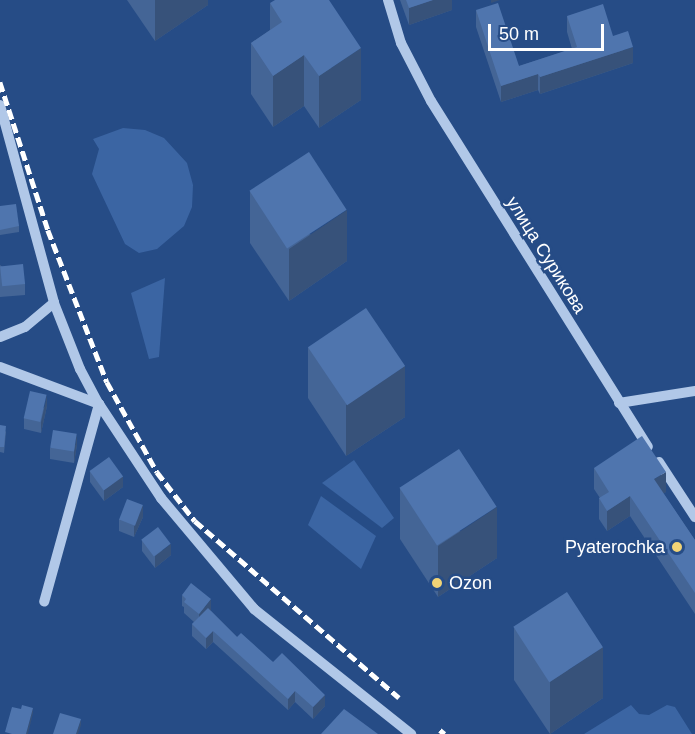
<!DOCTYPE html>
<meta charset="utf-8">
<style>
body{margin:0}
#map{position:relative;width:695px;height:734px;overflow:hidden;background:#264c86;font-family:Helvetica,sans-serif}
div>[style]{position:absolute}
.green>*{inset:0;background:#3b65a3}
.minor>*{height:10px;margin:-5px;padding:0 5px;transform-origin:5px;border-radius:5px;background:#b1c8e8}
.rail>*{height:4.5px;margin-top:-2.25px;transform-origin:0;background:repeating-linear-gradient(90deg,#fff 0 10px,transparent 0 14.5px)}
.wall>*{inset:0;background:#446596}
.shaded-wall>*{inset:0;background:#37527a}
.building>*{inset:0;background:#4f75ae;transform-origin:0 0}
.dots>*{width:16px;height:16px;translate:-50% -50%;box-sizing:border-box;border:3px solid #264c86;border-radius:50%}
span{translate:-50% -50%;white-space:nowrap;text-align:center;line-height:1.15;-webkit-text-stroke:5px #264c86;paint-order:stroke}
.street-label{font-size:18px;color:#fff}
.poi-label{font-size:18px;color:#fff}
.right{translate:-100% -50%;text-align:right}
.left{translate:0 -50%;text-align:left}
.scale{position:absolute;left:488px;top:24px;width:116px;height:27px;box-sizing:border-box;border:3px solid #fff;border-top:0;padding-left:8px;font-size:18px;line-height:21px;white-space:nowrap;color:#fff;-webkit-text-stroke:4px #264c86;paint-order:stroke}
</style>
<div id="map">
<div class="green">
<div style="clip-path:polygon(123px 128px,145px 130px,164px 138px,187px 163px,193px 185px,192px 207px,184px 226px,157px 249px,139px 253px,125px 244px,92px 174px,99px 149px,93px 139px)"></div>
<div style="clip-path:polygon(165px 278px,159px 357px,149px 359px,131px 293px)"></div>
<div style="clip-path:polygon(354px 460px,394px 518px,382px 528px,322px 483px)"></div>
<div style="clip-path:polygon(321px 496px,376px 536px,361px 569px,308px 525px)"></div>
<div style="clip-path:polygon(631px 705px,639px 714px,649px 715px,667px 705px,675px 707px,692px 734px,584px 734px)"></div>
</div>
<div class="minor">
<div style="left:388px;top:0;width:45px;rotate:73.2deg"></div>
<div style="left:401px;top:43px;width:65px;rotate:62.7deg"></div>
<div style="left:431px;top:101px;width:408px;rotate:57.9deg"></div>
<div style="left:0;top:105px;width:205px;rotate:74.7deg"></div>
<div style="left:54px;top:303px;width:71px;rotate:68.5deg"></div>
<div style="left:80px;top:369px;width:40px;rotate:62deg"></div>
<div style="left:99px;top:404px;width:113px;rotate:56.6deg"></div>
<div style="left:161px;top:498px;width:145px;rotate:50deg"></div>
<div style="left:254px;top:609px;width:201px;rotate:38.5deg"></div>
<div style="left:0;top:337px;width:27px;rotate:-22deg"></div>
<div style="left:25px;top:327px;width:38px;rotate:-40deg"></div>
<div style="left:0;top:367px;width:106px;rotate:20.5deg"></div>
<div style="left:99px;top:404px;width:205px;rotate:105.5deg"></div>
<div style="left:619px;top:403px;width:77px;rotate:-9deg"></div>
<div style="left:659px;top:462px;width:66px;rotate:56.8deg"></div>
</div>
<div class="rail">
<div style="left:0;top:82px;width:156px;rotate:72deg"></div>
<div style="left:48px;top:230px;width:163px;rotate:68.8deg"></div>
<div style="left:107px;top:382px;width:103px;rotate:60.9deg"></div>
<div style="left:157px;top:472px;width:62px;rotate:52.2deg"></div>
<div style="left:195px;top:521px;width:270px;rotate:40.9deg"></div>
<div style="left:440px;top:730px;width:6px;rotate:39deg"></div>
</div>
<div class="wall">
<div style="clip-path:polygon(127px 0,208px 0,208px 5px,155px 41px)"></div>
<div style="clip-path:polygon(400px 0,452px 0,452px 10px,409px 25px)"></div>
<div style="clip-path:polygon(270px 3px,361px 100px,319px 128px,304px 106px,273px 127px,251px 94px,251px 43px,270px 30px)"></div>
<div style="clip-path:polygon(476px 10px,519px 66px,572px 49px,567px 32px,567px 16px,613px 36px,633px 63px,540px 94px,538px 90px,501px 102px,476px 27px)"></div>
<div style="clip-path:polygon(250px 191px,347px 261px,289px 301px,250px 243px)"></div>
<div style="clip-path:polygon(0 206px,19px 226px,19px 232px,0 235px)"></div>
<div style="clip-path:polygon(0 265px,25px 284px,25px 295px,0 297px)"></div>
<div style="clip-path:polygon(308px 347px,405px 417px,346px 456px,308px 398px)"></div>
<div style="clip-path:polygon(47px 406px,41px 433px,24px 429px,24px 418px)"></div>
<div style="clip-path:polygon(0 425px,6px 432px,4px 453px,0 452px)"></div>
<div style="clip-path:polygon(77px 445px,74px 463px,50px 459px,50px 448px)"></div>
<div style="clip-path:polygon(594px 468px,666px 492px,663px 493px,695px 540px,695px 614px,630px 516px,607px 531px,599px 519px,599px 498px,600px 498px,594px 489px)"></div>
<div style="clip-path:polygon(90px 471px,123px 487px,104px 501px,90px 482px)"></div>
<div style="clip-path:polygon(400px 488px,497px 558px,438px 597px,400px 539px)"></div>
<div style="clip-path:polygon(143px 517px,134px 537px,119px 531px,119px 519px)"></div>
<div style="clip-path:polygon(142px 540px,171px 555px,155px 568px,142px 551px)"></div>
<div style="clip-path:polygon(182px 595px,211px 611px,237px 637px,273px 662px,325px 706px,313px 719px,295px 702px,288px 710px,213px 642px,206px 649px,192px 636px,192px 624px,194px 622px,184px 613px,184px 607px,182px 606px)"></div>
<div style="clip-path:polygon(514px 628px,603px 698px,550px 734px,514px 680px)"></div>
</div>
<div class="shaded-wall">
<div style="clip-path:polygon(155px 0,208px 0,208px 5px,155px 41px)"></div>
<div style="clip-path:polygon(433px 0,452px 0,452px 10px,409px 25px,409px 8px)"></div>
<div style="clip-path:polygon(491px 0,500px 0,491px 3px)"></div>
<div style="clip-path:polygon(633px 47px,633px 63px,540px 94px,540px 77px)"></div>
<div style="clip-path:polygon(361px 48px,361px 100px,319px 128px,319px 76px)"></div>
<div style="clip-path:polygon(304px 55px,304px 106px,273px 127px,273px 76px)"></div>
<div style="clip-path:polygon(538px 74px,538px 90px,501px 102px,501px 86px)"></div>
<div style="clip-path:polygon(347px 210px,347px 261px,289px 301px,289px 249px)"></div>
<div style="clip-path:polygon(405px 366px,405px 417px,346px 456px,346px 405px)"></div>
<div style="clip-path:polygon(47px 395px,47px 406px,41px 433px,41px 422px)"></div>
<div style="clip-path:polygon(77px 434px,77px 445px,74px 463px,74px 452px)"></div>
<div style="clip-path:polygon(666px 472px,666px 492px,654px 500px,654px 479px)"></div>
<div style="clip-path:polygon(123px 476px,123px 487px,104px 501px,104px 490px)"></div>
<div style="clip-path:polygon(630px 496px,630px 516px,607px 531px,607px 511px)"></div>
<div style="clip-path:polygon(143px 505px,143px 517px,134px 537px,134px 526px)"></div>
<div style="clip-path:polygon(497px 507px,497px 558px,438px 597px,438px 546px)"></div>
<div style="clip-path:polygon(171px 544px,171px 555px,155px 568px,155px 556px)"></div>
<div style="clip-path:polygon(211px 599px,211px 610px,199px 625px,199px 614px)"></div>
<div style="clip-path:polygon(213px 631px,213px 642px,206px 649px,206px 638px)"></div>
<div style="clip-path:polygon(603px 647px,603px 698px,550px 734px,550px 682px)"></div>
<div style="clip-path:polygon(295px 691px,295px 702px,288px 710px,288px 699px)"></div>
<div style="clip-path:polygon(325px 695px,325px 706px,313px 719px,313px 707px)"></div>
<div style="clip-path:polygon(33px 708px,33px 713px,28px 734px,26px 734px)"></div>
<div style="clip-path:polygon(81px 719px,81px 725px,78px 734px,76px 734px)"></div>
</div>
<div class="building">
<div style="clip-path:polygon(275px 0,329px 0,361px 48px,319px 76px,304px 55px,273px 76px,251px 43px,282px 22px,270px 3px)"></div>
<div style="clip-path:polygon(406px 0,433px 0,409px 8px)"></div>
<div style="clip-path:polygon(498px 3px,519px 66px,577px 47px,567px 16px,603px 4px,613px 36px,628px 31px,633px 47px,540px 77px,538px 74px,501px 86px,476px 10px)"></div>
<div style="left:309px;top:152px;width:69px;height:71px;rotate:57deg"></div>
<div style="clip-path:polygon(16px 204px,19px 226px,0 230px,0 206px)"></div>
<div style="left:23px;top:264px;width:20px;height:23px;rotate:84deg"></div>
<div style="left:366px;top:308px;width:70px;height:70px;rotate:56deg"></div>
<div style="left:30px;top:391px;width:17px;height:28px;rotate:13deg"></div>
<div style="clip-path:polygon(0 425px,6px 426px,4px 447px,0 447px)"></div>
<div style="left:53px;top:430px;width:24px;height:18px;rotate:9deg"></div>
<div style="clip-path:polygon(642px 436px,666px 472px,654px 479px,695px 540px,695px 593px,630px 496px,607px 511px,599px 498px,609px 492px,594px 468px)"></div>
<div style="left:459px;top:449px;width:69px;height:71px;rotate:57deg"></div>
<div style="left:109px;top:457px;width:24px;height:24px;rotate:54deg"></div>
<div style="left:127px;top:499px;width:17px;height:22px;rotate:21deg"></div>
<div style="left:158px;top:527px;width:21px;height:21px;rotate:53deg"></div>
<div style="clip-path:polygon(191px 583px,211px 599px,199px 614px,184px 602px,186px 599px,182px 595px)"></div>
<div style="left:567px;top:592px;width:66px;height:64px;rotate:57deg"></div>
<div style="clip-path:polygon(208px 608px,237px 637px,241px 633px,273px 662px,282px 653px,325px 695px,313px 707px,295px 691px,288px 699px,213px 631px,206px 638px,192px 624px)"></div>
<div style="clip-path:polygon(22px 705px,33px 708px,26px 734px,12px 734px,5px 732px,12px 707px,21px 709px)"></div>
<div style="clip-path:polygon(344px 709px,378px 734px,321px 734px)"></div>
<div style="clip-path:polygon(60px 713px,81px 719px,76px 734px,53px 734px)"></div>
</div>
<div class="dots">
<div style="left:677px;top:547px;background:#f1d376"></div>
<div style="left:437px;top:583px;background:#f1d376"></div>
</div>
<div class="street-label">
<span style="left:546px;top:255px;rotate:58deg">улица Сурикова</span>
</div>
<div class="poi-label">
<span class="right" style="left:665px;top:547px">Pyaterochka</span>
<span class="left" style="left:449px;top:583px">Ozon</span>
</div>
<div class="scale">50 m</div>
</div>
